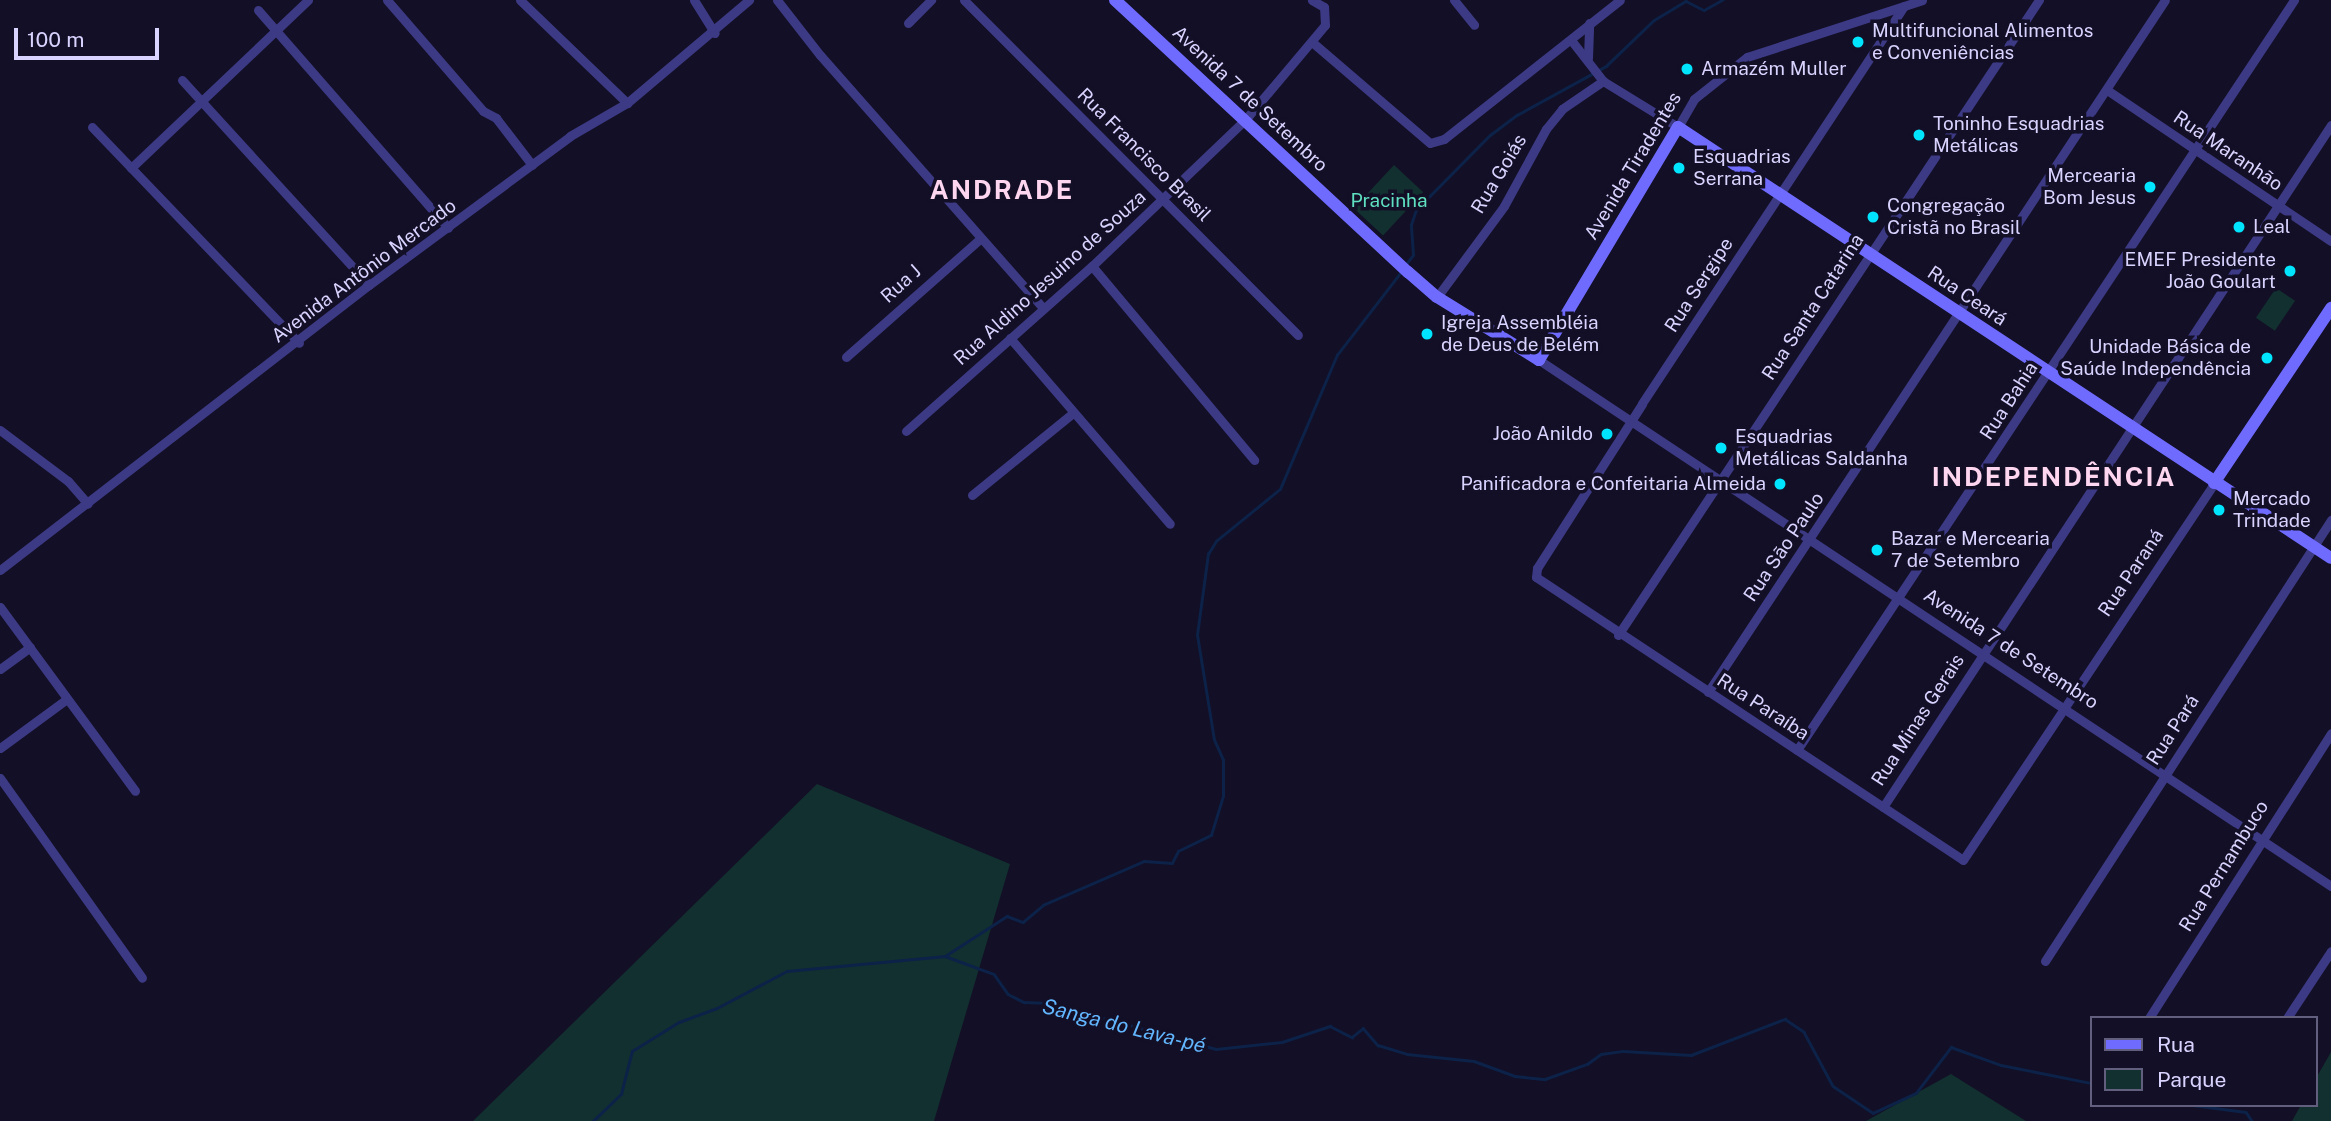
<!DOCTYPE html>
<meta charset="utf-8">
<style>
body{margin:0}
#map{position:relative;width:2331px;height:1121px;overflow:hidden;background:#130f26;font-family:"Public Sans",sans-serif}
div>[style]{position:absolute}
.green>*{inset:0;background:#12302f;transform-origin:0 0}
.stream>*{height:2.5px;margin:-1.25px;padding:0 1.25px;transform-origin:1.25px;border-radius:1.25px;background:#0c2248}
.street>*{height:9px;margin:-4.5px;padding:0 4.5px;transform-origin:4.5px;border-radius:4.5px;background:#3d3a85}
.secondary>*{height:12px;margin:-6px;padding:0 6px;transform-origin:6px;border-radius:6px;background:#6f6bff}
.dots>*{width:19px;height:19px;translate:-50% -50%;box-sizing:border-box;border:4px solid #130f26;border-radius:50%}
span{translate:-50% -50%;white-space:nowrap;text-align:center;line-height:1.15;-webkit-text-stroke:7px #130f26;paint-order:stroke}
.poi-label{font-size:19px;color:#d9d4ff}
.left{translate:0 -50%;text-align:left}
.right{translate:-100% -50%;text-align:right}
.street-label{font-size:19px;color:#d9d4ff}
.park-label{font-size:19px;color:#5fe0c0}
.water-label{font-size:21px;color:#62b6ff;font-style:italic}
.district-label{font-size:26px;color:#ffd6f0;font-weight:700;letter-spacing:2px}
.legend{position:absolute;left:2090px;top:1016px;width:228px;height:91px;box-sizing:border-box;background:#130f26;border:2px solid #625e7d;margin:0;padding:9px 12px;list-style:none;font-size:21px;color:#d9d4ff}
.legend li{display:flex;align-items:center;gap:14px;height:35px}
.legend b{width:35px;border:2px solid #625e7d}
.scale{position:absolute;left:14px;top:28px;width:145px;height:32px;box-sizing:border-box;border:4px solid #d9d4ff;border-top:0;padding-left:9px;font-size:21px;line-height:24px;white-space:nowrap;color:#d9d4ff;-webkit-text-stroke:5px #130f26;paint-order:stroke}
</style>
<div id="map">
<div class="green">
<div style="left:1394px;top:165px;width:40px;height:59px;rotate:43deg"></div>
<div style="left:2276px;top:288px;width:23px;height:36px;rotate:34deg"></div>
<div style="clip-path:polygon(817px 784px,1010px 864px,934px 1121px,473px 1121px)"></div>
<div style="clip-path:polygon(2331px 1052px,2331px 1121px,2292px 1121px,2301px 1105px,2315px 1105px,2315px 1080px)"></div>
<div style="clip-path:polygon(1951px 1074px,2026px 1121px,1866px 1121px)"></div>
</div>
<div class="stream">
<div style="left:1407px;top:263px;width:10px;rotate:-53deg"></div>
<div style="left:1413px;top:255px;width:30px;rotate:-94deg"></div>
<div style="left:1411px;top:225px;width:16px;rotate:-72deg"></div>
<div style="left:1416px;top:210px;width:105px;rotate:-45.4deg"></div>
<div style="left:1490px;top:135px;width:34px;rotate:-37deg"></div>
<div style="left:1517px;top:115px;width:102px;rotate:-28.8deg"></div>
<div style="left:1606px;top:66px;width:66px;rotate:-43.8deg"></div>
<div style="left:1654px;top:20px;width:37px;rotate:-31deg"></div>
<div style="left:1686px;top:1px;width:20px;rotate:27deg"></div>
<div style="left:1704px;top:10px;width:21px;rotate:-29deg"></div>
<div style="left:945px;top:956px;width:74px;rotate:-32.8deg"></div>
<div style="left:1007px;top:916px;width:17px;rotate:21deg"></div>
<div style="left:1023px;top:922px;width:26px;rotate:-40deg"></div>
<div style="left:1043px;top:905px;width:110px;rotate:-23.5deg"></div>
<div style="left:1144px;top:861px;width:28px;rotate:4deg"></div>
<div style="left:1172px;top:863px;width:13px;rotate:-63deg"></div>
<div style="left:1178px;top:851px;width:37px;rotate:-26deg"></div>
<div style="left:1211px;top:835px;width:41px;rotate:-72.9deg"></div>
<div style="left:1223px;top:796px;width:36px;rotate:-90deg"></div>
<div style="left:1223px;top:760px;width:22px;rotate:-114deg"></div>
<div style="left:1214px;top:740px;width:106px;rotate:-99.2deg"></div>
<div style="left:1197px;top:635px;width:82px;rotate:-82.3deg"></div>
<div style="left:1208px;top:554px;width:15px;rotate:-58deg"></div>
<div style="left:1216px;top:541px;width:82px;rotate:-39.1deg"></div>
<div style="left:1280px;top:489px;width:146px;rotate:-67deg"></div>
<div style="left:1337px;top:355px;width:105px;rotate:-52.4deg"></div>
<div style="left:945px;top:956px;width:52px;rotate:20.2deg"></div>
<div style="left:994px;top:974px;width:24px;rotate:55deg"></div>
<div style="left:1008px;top:994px;width:18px;rotate:27deg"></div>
<div style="left:1024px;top:1002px;width:25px;rotate:2deg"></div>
<div style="left:1049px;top:1003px;width:173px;rotate:15.4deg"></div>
<div style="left:1216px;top:1049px;width:66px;rotate:-6.1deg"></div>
<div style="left:1282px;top:1042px;width:51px;rotate:-18.4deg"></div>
<div style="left:1330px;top:1026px;width:25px;rotate:27deg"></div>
<div style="left:1352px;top:1037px;width:14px;rotate:-39deg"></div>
<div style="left:1363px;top:1028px;width:23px;rotate:49deg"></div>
<div style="left:1378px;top:1045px;width:30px;rotate:17deg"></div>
<div style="left:1407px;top:1054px;width:67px;rotate:6deg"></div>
<div style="left:1474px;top:1061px;width:44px;rotate:20.1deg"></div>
<div style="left:1515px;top:1076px;width:30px;rotate:6deg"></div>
<div style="left:1545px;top:1079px;width:45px;rotate:-19.7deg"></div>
<div style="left:1587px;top:1064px;width:17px;rotate:-36deg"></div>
<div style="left:1601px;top:1054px;width:22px;rotate:-8deg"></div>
<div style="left:1623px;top:1051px;width:68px;rotate:3.4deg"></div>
<div style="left:1691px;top:1055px;width:101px;rotate:-21deg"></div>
<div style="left:1785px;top:1019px;width:23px;rotate:34deg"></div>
<div style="left:1804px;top:1032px;width:61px;rotate:61.8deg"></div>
<div style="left:1833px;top:1086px;width:48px;rotate:34deg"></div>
<div style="left:1873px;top:1113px;width:47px;rotate:-24.9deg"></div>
<div style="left:1916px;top:1093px;width:58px;rotate:-52.7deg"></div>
<div style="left:1951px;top:1047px;width:53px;rotate:19.8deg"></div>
<div style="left:2001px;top:1065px;width:92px;rotate:11.3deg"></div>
<div style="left:2192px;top:1105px;width:54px;rotate:7.4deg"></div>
<div style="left:2246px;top:1112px;width:11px;rotate:56deg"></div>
<div style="left:593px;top:1121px;width:39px;rotate:-44deg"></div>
<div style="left:621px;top:1094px;width:44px;rotate:-75.7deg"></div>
<div style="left:632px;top:1051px;width:55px;rotate:-31.7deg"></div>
<div style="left:679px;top:1022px;width:40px;rotate:-20.2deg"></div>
<div style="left:717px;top:1008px;width:79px;rotate:-27.9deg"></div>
<div style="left:787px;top:971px;width:159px;rotate:-5.4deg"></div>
</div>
<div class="street">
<div style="left:387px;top:0;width:147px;rotate:49.1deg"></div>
<div style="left:483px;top:111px;width:15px;rotate:28deg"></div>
<div style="left:496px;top:118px;width:59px;rotate:52.5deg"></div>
<div style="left:520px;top:0;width:149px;rotate:43.9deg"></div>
<div style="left:694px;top:0;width:39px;rotate:58deg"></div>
<div style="left:777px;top:0;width:70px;rotate:52deg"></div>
<div style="left:820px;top:55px;width:337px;rotate:48.6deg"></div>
<div style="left:964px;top:0;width:473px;rotate:45.1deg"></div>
<div style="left:1454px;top:0;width:32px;rotate:51deg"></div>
<div style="left:1904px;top:6px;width:476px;rotate:123.4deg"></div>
<div style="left:1642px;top:404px;width:195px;rotate:122.6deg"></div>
<div style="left:1537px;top:568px;width:9px;rotate:96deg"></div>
<div style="left:1536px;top:577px;width:512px;rotate:33.53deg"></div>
<div style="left:1963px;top:860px;width:453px;rotate:-56.3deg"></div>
<div style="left:258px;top:10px;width:289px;rotate:48.9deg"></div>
<div style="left:908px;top:23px;width:33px;rotate:-45deg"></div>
<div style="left:1571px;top:40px;width:52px;rotate:52deg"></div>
<div style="left:1603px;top:81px;width:88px;rotate:31.5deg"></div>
<div style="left:1678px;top:127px;width:32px;rotate:-60deg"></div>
<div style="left:1694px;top:99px;width:68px;rotate:-38.4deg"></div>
<div style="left:1747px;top:57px;width:184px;rotate:-18deg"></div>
<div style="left:1312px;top:42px;width:155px;rotate:40.6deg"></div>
<div style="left:1430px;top:143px;width:15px;rotate:-16deg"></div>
<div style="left:1444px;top:139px;width:224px;rotate:-38.3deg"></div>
<div style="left:1588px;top:58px;width:35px;rotate:-88deg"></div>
<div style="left:182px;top:80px;width:277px;rotate:47.6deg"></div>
<div style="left:2107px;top:90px;width:270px;rotate:34deg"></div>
<div style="left:92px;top:127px;width:299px;rotate:46.2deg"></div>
<div style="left:131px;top:168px;width:244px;rotate:-43.5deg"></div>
<div style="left:1092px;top:266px;width:253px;rotate:50.1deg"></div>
<div style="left:1437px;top:297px;width:113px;rotate:-53.6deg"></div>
<div style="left:1504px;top:206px;width:88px;rotate:-61.4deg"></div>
<div style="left:1546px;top:129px;width:26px;rotate:-51deg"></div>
<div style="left:1562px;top:109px;width:50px;rotate:-34.3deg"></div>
<div style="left:1010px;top:338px;width:245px;rotate:49.3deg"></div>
<div style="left:846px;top:357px;width:179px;rotate:-41.4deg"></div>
<div style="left:1539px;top:360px;width:951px;rotate:33.59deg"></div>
<div style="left:0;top:430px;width:85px;rotate:36.9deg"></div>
<div style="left:68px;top:481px;width:30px;rotate:49deg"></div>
<div style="left:906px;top:431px;width:249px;rotate:-41.6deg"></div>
<div style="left:1092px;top:266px;width:211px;rotate:-43.7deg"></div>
<div style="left:1245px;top:120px;width:124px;rotate:-49.9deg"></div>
<div style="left:1325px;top:25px;width:18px;rotate:-93deg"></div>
<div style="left:1324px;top:7px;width:14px;rotate:-150deg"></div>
<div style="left:972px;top:495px;width:130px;rotate:-39.1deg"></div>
<div style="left:0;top:570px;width:466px;rotate:-37.7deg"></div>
<div style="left:369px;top:285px;width:250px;rotate:-36.5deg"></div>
<div style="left:570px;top:136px;width:66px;rotate:-30.1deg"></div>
<div style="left:627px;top:103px;width:160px;rotate:-40.2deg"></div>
<div style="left:0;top:607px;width:228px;rotate:53.7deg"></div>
<div style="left:1618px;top:635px;width:762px;rotate:-56.46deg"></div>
<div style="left:0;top:669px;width:37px;rotate:-36deg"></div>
<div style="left:1708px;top:692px;width:829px;rotate:-56.56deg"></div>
<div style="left:0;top:748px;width:83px;rotate:-36.2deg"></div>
<div style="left:1797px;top:750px;width:900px;rotate:-56.47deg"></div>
<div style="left:0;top:778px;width:245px;rotate:54.6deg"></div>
<div style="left:1883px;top:807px;width:816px;rotate:-56.7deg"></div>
<div style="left:2045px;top:961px;width:526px;rotate:-57.04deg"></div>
<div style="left:2149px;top:1018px;width:338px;rotate:-57.4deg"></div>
<div style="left:2287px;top:1018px;width:80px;rotate:-56.7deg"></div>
</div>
<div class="secondary">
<div style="left:1115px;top:0;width:400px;rotate:42.9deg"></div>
<div style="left:1408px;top:272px;width:38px;rotate:41deg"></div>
<div style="left:1437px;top:297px;width:120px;rotate:31.7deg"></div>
<div style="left:1539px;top:360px;width:271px;rotate:-59.2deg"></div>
<div style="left:1678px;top:127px;width:782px;rotate:33.43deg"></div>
<div style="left:2214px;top:483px;width:211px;rotate:-56.2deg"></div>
</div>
<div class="dots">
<div style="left:1858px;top:42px;background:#00e5ff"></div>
<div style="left:1687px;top:69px;background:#00e5ff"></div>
<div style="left:1919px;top:135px;background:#00e5ff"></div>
<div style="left:1679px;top:168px;background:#00e5ff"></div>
<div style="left:2150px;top:187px;background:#00e5ff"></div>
<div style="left:1873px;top:217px;background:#00e5ff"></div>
<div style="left:2239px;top:227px;background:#00e5ff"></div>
<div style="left:2290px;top:271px;background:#00e5ff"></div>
<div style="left:1427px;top:334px;background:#00e5ff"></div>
<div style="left:2267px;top:358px;background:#00e5ff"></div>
<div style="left:1607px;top:434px;background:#00e5ff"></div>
<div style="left:1721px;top:448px;background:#00e5ff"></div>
<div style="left:1780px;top:484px;background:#00e5ff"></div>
<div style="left:2219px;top:510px;background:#00e5ff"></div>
<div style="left:1877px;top:550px;background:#00e5ff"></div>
</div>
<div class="poi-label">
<span class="left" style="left:1872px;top:42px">Multifuncional Alimentos<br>e Conveniências</span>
<span class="left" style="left:1701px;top:69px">Armazém Muller</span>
<span class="left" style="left:1933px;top:135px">Toninho Esquadrias<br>Metálicas</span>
<span class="left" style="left:1693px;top:168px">Esquadrias<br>Serrana</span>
<span class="right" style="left:2136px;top:187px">Mercearia<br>Bom Jesus</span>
<span class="left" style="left:1887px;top:217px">Congregação<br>Cristã no Brasil</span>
<span class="left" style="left:2253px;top:227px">Leal</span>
<span class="right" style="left:2276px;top:271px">EMEF Presidente<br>João Goulart</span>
<span class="left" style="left:1441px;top:334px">Igreja Assembléia<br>de Deus de Belém</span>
<span class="right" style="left:2251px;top:358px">Unidade Básica de<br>Saúde Independência</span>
<span class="right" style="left:1593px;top:434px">João Anildo</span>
<span class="left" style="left:1735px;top:448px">Esquadrias<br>Metálicas Saldanha</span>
<span class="right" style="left:1766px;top:484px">Panificadora e Confeitaria Almeida</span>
<span class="left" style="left:2233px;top:510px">Mercado<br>Trindade</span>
<span class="left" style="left:1891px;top:550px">Bazar e Mercearia<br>7 de Setembro</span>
</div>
<div class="street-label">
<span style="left:1250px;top:99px;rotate:43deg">Avenida 7 de Setembro</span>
<span style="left:2228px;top:151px;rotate:34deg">Rua Maranhão</span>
<span style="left:1144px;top:155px;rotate:45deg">Rua Francisco Brasil</span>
<span style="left:1633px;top:166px;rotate:-59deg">Avenida Tiradentes</span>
<span style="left:1499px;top:174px;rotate:-59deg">Rua Goiás</span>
<span style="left:364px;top:271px;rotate:-37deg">Avenida Antônio Mercado</span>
<span style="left:1050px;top:278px;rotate:-42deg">Rua Aldino Jesuino de Souza</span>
<span style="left:901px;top:284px;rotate:-42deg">Rua J</span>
<span style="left:1699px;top:285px;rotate:-57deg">Rua Sergipe</span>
<span style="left:1967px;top:296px;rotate:34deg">Rua Ceará</span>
<span style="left:1813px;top:307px;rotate:-57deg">Rua Santa Catarina</span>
<span style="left:2009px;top:401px;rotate:-57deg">Rua Bahia</span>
<span style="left:1784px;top:547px;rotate:-56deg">Rua São Paulo</span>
<span style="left:2131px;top:573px;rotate:-56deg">Rua Paraná</span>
<span style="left:2011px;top:649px;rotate:33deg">Avenida 7 de Setembro</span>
<span style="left:1763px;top:707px;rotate:33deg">Rua Paraíba</span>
<span style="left:1918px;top:720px;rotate:-57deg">Rua Minas Gerais</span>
<span style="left:2173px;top:730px;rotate:-57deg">Rua Pará</span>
<span style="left:2224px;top:866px;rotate:-58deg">Rua Pernambuco</span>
</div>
<div class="park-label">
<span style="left:1389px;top:201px">Pracinha</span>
</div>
<div class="water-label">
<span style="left:1124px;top:1026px;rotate:14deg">Sanga do Lava-pé</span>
</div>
<div class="district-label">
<span style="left:1002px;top:190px">ANDRADE</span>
<span style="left:2054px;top:477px">INDEPENDÊNCIA</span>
</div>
<ul class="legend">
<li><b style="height:9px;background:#6f6bff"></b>Rua</li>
<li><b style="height:19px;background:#12302f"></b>Parque</li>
</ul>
<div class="scale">100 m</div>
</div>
